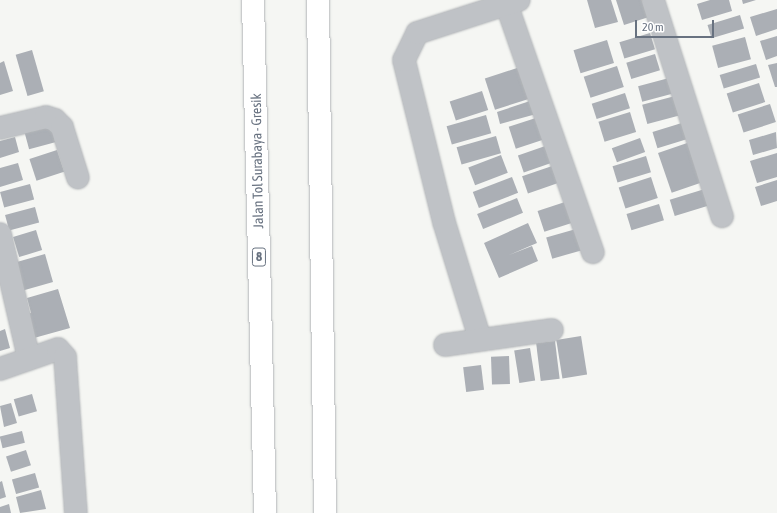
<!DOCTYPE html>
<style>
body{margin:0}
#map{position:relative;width:777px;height:513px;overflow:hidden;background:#f5f6f3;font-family:"Asap Condensed",sans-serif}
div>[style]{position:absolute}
.building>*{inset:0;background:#abafb5;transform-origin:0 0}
.roads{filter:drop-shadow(0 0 1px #b2b5b8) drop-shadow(0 0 1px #b2b5b8)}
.minor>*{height:22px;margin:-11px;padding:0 11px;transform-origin:11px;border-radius:11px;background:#bfc2c6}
.highway>*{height:22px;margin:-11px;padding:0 11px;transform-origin:11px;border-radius:11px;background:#fff}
span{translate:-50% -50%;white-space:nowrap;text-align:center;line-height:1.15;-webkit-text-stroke:4px #fff;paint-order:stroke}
.shield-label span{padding:1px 3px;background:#fff;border:1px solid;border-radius:3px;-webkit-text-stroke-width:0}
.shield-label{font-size:13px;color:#687280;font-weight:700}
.street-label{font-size:14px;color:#687280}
.scale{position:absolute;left:635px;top:20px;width:79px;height:18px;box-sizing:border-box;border:2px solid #687280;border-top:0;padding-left:5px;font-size:12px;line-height:14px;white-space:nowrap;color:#687280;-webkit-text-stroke:3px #fff;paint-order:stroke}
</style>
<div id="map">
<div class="building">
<div style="clip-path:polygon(587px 0,611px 0,618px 22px,595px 28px)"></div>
<div style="clip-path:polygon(616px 0,648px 0,652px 16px,624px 25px)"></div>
<div style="clip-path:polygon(710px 0,729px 0,732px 11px,702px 20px,697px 4px)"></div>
<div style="clip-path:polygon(742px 0,756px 0,743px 4px)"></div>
<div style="clip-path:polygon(777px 9px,777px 29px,756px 36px,750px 17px)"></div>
<div style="left:740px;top:15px;width:14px;height:34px;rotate:73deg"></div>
<div style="left:650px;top:33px;width:17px;height:32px;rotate:73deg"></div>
<div style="clip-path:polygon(777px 36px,777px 56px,766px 60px,760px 41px)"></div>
<div style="left:745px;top:37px;width:23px;height:34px;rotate:75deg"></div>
<div style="left:607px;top:40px;width:24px;height:35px;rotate:73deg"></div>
<div style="left:32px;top:50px;width:43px;height:17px;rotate:74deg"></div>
<div style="left:655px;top:54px;width:17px;height:30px;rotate:73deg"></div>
<div style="clip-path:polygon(4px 61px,13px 91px,0 95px,0 63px)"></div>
<div style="clip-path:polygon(777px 63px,777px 87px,775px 87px,768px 65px)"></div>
<div style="left:756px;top:64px;width:14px;height:38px;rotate:73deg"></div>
<div style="left:617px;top:66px;width:22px;height:35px;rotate:72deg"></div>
<div style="left:520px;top:67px;width:33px;height:37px;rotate:72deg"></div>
<div style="left:669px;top:78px;width:16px;height:32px;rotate:75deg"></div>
<div style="left:759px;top:83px;width:20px;height:34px;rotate:72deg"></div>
<div style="left:482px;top:91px;width:20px;height:34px;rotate:72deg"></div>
<div style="left:625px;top:93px;width:16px;height:35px;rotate:72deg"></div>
<div style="left:675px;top:96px;width:20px;height:34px;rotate:75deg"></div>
<div style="clip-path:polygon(536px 99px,540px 113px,500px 124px,497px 112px)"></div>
<div style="left:770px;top:104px;width:19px;height:34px;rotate:72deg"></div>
<div style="left:630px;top:112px;width:21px;height:33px;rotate:73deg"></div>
<div style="left:486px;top:115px;width:19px;height:41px;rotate:74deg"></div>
<div style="left:542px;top:116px;width:23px;height:35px;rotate:72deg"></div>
<div style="left:685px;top:122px;width:17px;height:34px;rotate:73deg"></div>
<div style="left:50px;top:123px;width:20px;height:27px;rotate:75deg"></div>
<div style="clip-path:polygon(776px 132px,777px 148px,753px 155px,749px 140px)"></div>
<div style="left:496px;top:136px;width:18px;height:41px;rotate:74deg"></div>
<div style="clip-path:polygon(15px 137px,19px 152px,0 158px,0 141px)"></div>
<div style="left:640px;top:138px;width:15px;height:30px;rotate:70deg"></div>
<div style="left:693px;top:141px;width:42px;height:37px;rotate:71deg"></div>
<div style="left:551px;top:144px;width:18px;height:35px;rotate:71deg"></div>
<div style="left:57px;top:150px;width:23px;height:29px;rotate:72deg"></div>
<div style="clip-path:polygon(777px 153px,777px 177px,757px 183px,750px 161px)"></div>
<div style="left:501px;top:155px;width:19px;height:35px;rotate:69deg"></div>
<div style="left:646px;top:156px;width:17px;height:35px;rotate:73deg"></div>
<div style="clip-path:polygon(18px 163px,23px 180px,0 187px,0 168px)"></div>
<div style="left:558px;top:164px;width:18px;height:38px;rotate:71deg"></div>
<div style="left:512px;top:177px;width:17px;height:42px;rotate:69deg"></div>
<div style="left:651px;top:177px;width:22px;height:34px;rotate:72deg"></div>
<div style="clip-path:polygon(777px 180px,777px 201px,761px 206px,755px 187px)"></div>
<div style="left:30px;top:184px;width:16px;height:31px;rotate:75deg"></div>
<div style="left:708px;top:188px;width:17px;height:40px;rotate:73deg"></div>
<div style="left:517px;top:198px;width:16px;height:43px;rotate:68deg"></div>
<div style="left:568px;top:201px;width:22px;height:32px;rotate:72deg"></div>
<div style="left:659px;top:204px;width:17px;height:34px;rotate:73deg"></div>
<div style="left:35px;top:207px;width:16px;height:31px;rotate:75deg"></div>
<div style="clip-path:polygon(528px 223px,537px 243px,509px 255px,532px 246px,538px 261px,499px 278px,484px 243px)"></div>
<div style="left:576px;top:229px;width:22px;height:31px;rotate:74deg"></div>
<div style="left:36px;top:230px;width:21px;height:24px;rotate:73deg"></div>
<div style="left:45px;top:254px;width:29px;height:32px;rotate:74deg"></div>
<div style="clip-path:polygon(58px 289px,70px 328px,34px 338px,27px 314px,31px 313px,27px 298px)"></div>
<div style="clip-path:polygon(5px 329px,10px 348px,0 351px,0 331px)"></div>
<div style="left:581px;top:336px;width:39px;height:25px;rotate:81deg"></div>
<div style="left:555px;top:341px;width:38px;height:19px;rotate:83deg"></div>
<div style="left:530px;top:348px;width:33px;height:16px;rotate:81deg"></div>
<div style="left:509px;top:356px;width:28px;height:18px;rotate:88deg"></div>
<div style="left:481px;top:365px;width:25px;height:18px;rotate:83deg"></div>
<div style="left:32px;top:394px;width:18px;height:19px;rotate:74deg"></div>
<div style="clip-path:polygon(11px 403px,17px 423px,4px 427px,0 406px)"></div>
<div style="left:22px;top:431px;width:12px;height:23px;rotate:76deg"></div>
<div style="left:26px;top:450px;width:16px;height:21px;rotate:72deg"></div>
<div style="left:35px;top:473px;width:15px;height:24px;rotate:74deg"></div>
<div style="clip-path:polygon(2px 481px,6px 497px,0 499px,0 482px)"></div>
<div style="clip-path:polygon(41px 490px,46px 509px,20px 513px,16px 497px)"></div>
<div style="clip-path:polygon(9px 504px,11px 513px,0 513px,0 507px)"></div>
</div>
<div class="roads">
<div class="minor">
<div style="left:505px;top:0;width:267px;rotate:70.8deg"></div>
<div style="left:653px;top:0;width:227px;rotate:72.3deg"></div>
<div style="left:0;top:128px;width:47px;rotate:-13.4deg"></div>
<div style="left:46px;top:117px;width:9px;rotate:18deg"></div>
<div style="left:55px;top:120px;width:10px;rotate:45deg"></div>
<div style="left:62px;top:127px;width:53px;rotate:72.6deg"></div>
<div style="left:0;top:234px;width:128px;rotate:76.9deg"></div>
<div style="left:480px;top:339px;width:122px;rotate:-107.1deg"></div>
<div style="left:444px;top:222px;width:167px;rotate:-103.9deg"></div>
<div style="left:404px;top:60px;width:30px;rotate:-64deg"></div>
<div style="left:417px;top:33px;width:107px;rotate:-17.9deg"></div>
<div style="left:445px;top:345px;width:108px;rotate:-8deg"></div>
<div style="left:0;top:369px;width:61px;rotate:-19deg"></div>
<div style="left:58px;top:349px;width:11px;rotate:49deg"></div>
<div style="left:65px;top:357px;width:156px;rotate:86deg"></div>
</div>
<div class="highway">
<div style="left:253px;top:0;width:513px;rotate:88.66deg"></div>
<div style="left:318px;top:0;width:513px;rotate:89.22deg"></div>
</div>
</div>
<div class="shield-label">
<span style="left:259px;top:257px">8</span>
</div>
<div class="street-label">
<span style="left:257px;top:161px;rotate:-91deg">Jalan Tol Surabaya - Gresik</span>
</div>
<div class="scale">20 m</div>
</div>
